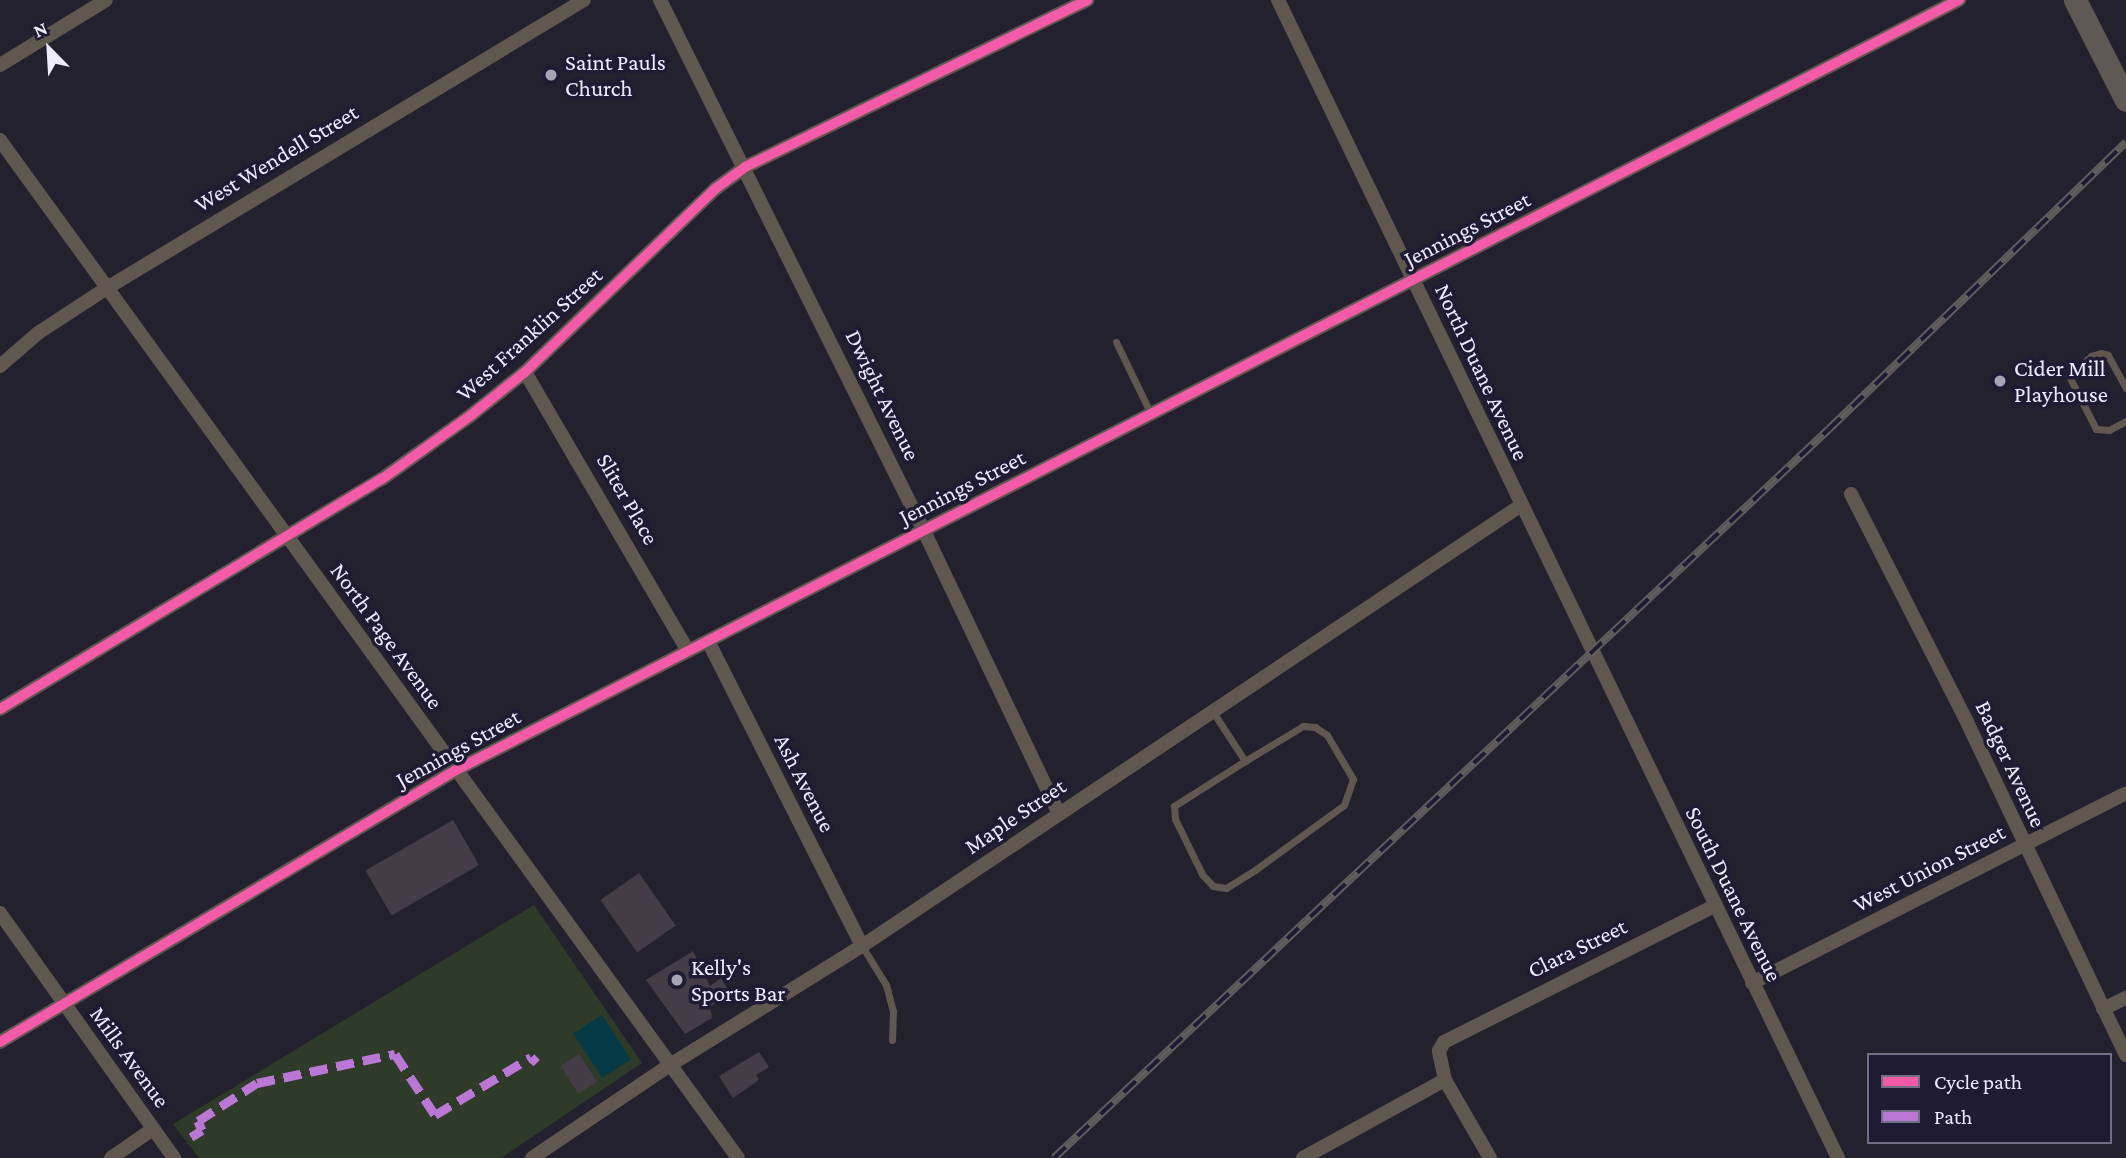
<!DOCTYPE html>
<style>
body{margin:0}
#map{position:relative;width:2126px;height:1158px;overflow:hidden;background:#24212e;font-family:"Crimson Pro",serif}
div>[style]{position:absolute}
.green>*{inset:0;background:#2d3b28}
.water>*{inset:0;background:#053a47;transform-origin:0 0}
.building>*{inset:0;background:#443c46;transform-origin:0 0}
.lane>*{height:7px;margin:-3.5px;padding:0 3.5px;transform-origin:3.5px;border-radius:3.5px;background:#60584f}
.street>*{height:14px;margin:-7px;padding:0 7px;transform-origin:7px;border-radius:7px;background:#60584f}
.primary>*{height:23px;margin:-11.5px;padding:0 11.5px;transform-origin:11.5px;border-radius:11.5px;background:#605852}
.rail>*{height:8px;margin-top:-4px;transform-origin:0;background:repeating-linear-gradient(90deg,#201b34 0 16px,#615d5d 0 32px);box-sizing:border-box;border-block:2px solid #615d5d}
.quiet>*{height:9px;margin-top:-4.5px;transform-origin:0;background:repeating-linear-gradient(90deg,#ba77d6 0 18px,transparent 0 27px)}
.cycleway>*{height:10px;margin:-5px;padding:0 5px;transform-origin:5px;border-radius:5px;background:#f35aa7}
.dots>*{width:19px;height:19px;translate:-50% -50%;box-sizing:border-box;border:4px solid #201b34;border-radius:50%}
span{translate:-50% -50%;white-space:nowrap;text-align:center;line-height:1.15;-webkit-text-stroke:7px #201b34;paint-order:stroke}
.poi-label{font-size:23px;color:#eeecfe}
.left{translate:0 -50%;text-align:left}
.street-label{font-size:23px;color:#eeecfe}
.legend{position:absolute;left:1867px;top:1053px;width:245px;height:91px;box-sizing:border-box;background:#201b34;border:2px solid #726f85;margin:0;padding:9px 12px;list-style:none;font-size:21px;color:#eeecfe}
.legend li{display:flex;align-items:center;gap:14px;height:35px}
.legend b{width:35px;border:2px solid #726f85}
.north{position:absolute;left:14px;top:14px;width:70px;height:70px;-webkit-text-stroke:5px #201b34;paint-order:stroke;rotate:336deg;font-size:19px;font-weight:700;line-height:28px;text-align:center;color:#eeecfe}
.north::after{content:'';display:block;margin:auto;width:24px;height:32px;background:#eeecfe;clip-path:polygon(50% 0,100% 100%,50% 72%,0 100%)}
</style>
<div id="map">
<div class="green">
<div style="clip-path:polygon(534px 905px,642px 1063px,501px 1158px,199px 1158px,173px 1124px)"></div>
</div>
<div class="water">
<div style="left:602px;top:1015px;width:53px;height:34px;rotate:57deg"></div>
</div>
<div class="building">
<div style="left:453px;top:820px;width:52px;height:101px;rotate:60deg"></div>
<div style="left:639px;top:873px;width:64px;height:47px;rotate:55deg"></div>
<div style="clip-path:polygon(693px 951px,710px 986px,721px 978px,730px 993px,710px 1007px,712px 1018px,685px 1034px,646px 980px)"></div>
<div style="clip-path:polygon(759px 1052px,769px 1067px,756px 1075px,759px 1080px,733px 1098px,719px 1076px)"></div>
<div style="left:579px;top:1054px;width:33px;height:22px;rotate:57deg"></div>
</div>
<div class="lane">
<div style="left:1116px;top:342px;width:80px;rotate:64.1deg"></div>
<div style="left:2126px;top:388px;width:38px;rotate:-119deg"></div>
<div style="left:2108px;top:355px;width:7px;rotate:-164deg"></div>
<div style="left:2101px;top:353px;width:10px;rotate:163deg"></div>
<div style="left:2091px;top:356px;width:30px;rotate:138deg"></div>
<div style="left:2069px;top:376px;width:59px;rotate:63deg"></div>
<div style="left:2096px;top:429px;width:13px;rotate:4deg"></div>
<div style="left:2109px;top:430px;width:19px;rotate:-28deg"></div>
<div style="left:1213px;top:712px;width:59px;rotate:56.9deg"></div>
<div style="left:1245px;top:761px;width:68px;rotate:-31.1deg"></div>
<div style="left:1303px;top:726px;width:12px;rotate:5deg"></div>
<div style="left:1315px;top:727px;width:14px;rotate:34deg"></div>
<div style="left:1327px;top:735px;width:51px;rotate:59.4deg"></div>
<div style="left:1353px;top:779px;width:28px;rotate:109deg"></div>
<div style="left:1344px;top:805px;width:110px;rotate:143.9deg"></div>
<div style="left:1255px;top:870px;width:34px;rotate:148deg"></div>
<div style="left:1226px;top:888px;width:13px;rotate:-171deg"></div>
<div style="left:1213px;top:886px;width:16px;rotate:-133deg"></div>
<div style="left:1202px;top:874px;width:61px;rotate:-116.1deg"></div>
<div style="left:1175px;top:819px;width:13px;rotate:-94deg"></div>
<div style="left:1174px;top:806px;width:84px;rotate:-32.4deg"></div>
<div style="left:862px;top:946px;width:46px;rotate:58.4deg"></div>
<div style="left:886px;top:985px;width:27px;rotate:75deg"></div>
<div style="left:893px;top:1011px;width:29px;rotate:92deg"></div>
</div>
<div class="street">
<div style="left:660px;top:0;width:591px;rotate:63.57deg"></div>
<div style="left:923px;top:529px;width:316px;rotate:64.5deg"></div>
<div style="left:1278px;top:0;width:1286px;rotate:64.19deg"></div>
<div style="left:0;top:65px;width:124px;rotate:-31.5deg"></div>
<div style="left:0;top:140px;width:1257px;rotate:54.06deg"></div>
<div style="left:0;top:366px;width:50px;rotate:-41deg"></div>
<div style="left:38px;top:333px;width:82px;rotate:-33.1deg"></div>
<div style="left:107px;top:288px;width:557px;rotate:-31.12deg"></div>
<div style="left:525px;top:372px;width:323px;rotate:59.7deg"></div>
<div style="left:1851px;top:494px;width:256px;rotate:63deg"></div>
<div style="left:1967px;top:722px;width:369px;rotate:64.5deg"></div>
<div style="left:708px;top:641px;width:342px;rotate:63.2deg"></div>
<div style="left:0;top:709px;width:446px;rotate:-31.1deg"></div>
<div style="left:382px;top:479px;width:108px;rotate:-35.6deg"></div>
<div style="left:470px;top:416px;width:70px;rotate:-38.7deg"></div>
<div style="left:525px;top:372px;width:264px;rotate:-43.9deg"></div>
<div style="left:715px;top:189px;width:37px;rotate:-36deg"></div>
<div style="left:745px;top:167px;width:381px;rotate:-26deg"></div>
<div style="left:0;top:913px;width:301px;rotate:54.6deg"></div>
<div style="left:1752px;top:983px;width:419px;rotate:-26.9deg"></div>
<div style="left:2103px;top:1009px;width:25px;rotate:-26deg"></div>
<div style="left:0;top:1042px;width:531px;rotate:-30.82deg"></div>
<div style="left:456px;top:770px;width:1689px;rotate:-27.13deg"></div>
<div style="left:111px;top:1158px;width:51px;rotate:-34.6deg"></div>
<div style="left:532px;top:1158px;width:166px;rotate:-34deg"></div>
<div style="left:670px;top:1065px;width:226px;rotate:-31.8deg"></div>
<div style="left:862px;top:946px;width:792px;rotate:-33.77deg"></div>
<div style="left:1303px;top:1158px;width:162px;rotate:-28.8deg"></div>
<div style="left:1490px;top:1158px;width:90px;rotate:-120deg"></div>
<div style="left:1445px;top:1080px;width:30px;rotate:-102deg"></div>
<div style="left:1439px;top:1051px;width:10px;rotate:-61deg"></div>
<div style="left:1444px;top:1042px;width:302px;rotate:-26.7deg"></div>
</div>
<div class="primary">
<div style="left:2075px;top:0;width:112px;rotate:63deg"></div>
</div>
<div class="rail">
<div style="left:1054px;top:1158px;width:1064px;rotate:-43.25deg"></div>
<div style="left:1829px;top:429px;width:413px;rotate:-44deg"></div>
</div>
<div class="quiet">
<div style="left:191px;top:1137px;width:13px;rotate:-32deg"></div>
<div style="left:202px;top:1130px;width:10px;rotate:-114deg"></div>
<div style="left:198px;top:1121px;width:70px;rotate:-32.8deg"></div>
<div style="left:257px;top:1083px;width:141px;rotate:-11.9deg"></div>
<div style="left:395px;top:1054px;width:73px;rotate:56.7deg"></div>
<div style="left:435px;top:1115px;width:112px;rotate:-31.1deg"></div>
<div style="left:531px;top:1057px;width:8px;rotate:45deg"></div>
</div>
<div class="cycleway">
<div style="left:0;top:709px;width:446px;rotate:-31.1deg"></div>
<div style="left:382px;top:479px;width:108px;rotate:-35.6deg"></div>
<div style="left:470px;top:416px;width:70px;rotate:-38.7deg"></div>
<div style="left:525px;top:372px;width:264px;rotate:-43.9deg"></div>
<div style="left:715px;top:189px;width:37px;rotate:-36deg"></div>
<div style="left:745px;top:167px;width:381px;rotate:-26deg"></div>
<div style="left:0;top:1042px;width:531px;rotate:-30.82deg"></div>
<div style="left:456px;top:770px;width:1689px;rotate:-27.13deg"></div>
</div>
<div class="dots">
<div style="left:551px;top:75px;background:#a7a5b5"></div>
<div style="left:2000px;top:381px;background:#a7a5b5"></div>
<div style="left:677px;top:980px;background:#a7a5b5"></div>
</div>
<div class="poi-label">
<span class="left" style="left:565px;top:75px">Saint Pauls<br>Church</span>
<span class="left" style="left:2014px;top:381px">Cider Mill<br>Playhouse</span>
<span class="left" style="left:691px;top:980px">Kelly's<br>Sports Bar</span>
</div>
<div class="street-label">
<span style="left:276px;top:158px;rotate:-31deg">West Wendell Street</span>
<span style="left:1467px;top:229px;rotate:-27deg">Jennings Street</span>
<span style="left:529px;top:334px;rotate:-42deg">West Franklin Street</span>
<span style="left:1482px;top:372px;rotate:65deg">North Duane Avenue</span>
<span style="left:883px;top:395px;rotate:64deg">Dwight Avenue</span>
<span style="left:962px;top:487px;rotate:-27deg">Jennings Street</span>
<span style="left:628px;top:499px;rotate:60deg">Sliter Place</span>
<span style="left:387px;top:636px;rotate:54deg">North Page Avenue</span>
<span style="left:458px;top:748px;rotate:-29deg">Jennings Street</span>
<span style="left:2011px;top:764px;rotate:65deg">Badger Avenue</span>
<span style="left:805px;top:783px;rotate:63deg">Ash Avenue</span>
<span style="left:1015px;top:816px;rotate:-34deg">Maple Street</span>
<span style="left:1929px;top:868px;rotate:-27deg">West Union Street</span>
<span style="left:1734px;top:894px;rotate:64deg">South Duane Avenue</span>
<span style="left:1577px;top:948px;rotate:-26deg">Clara Street</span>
<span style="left:130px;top:1057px;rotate:54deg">Mills Avenue</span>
</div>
<ul class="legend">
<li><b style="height:9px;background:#f35aa7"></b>Cycle path</li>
<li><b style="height:9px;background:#ba77d6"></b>Path</li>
</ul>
<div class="north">N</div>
</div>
